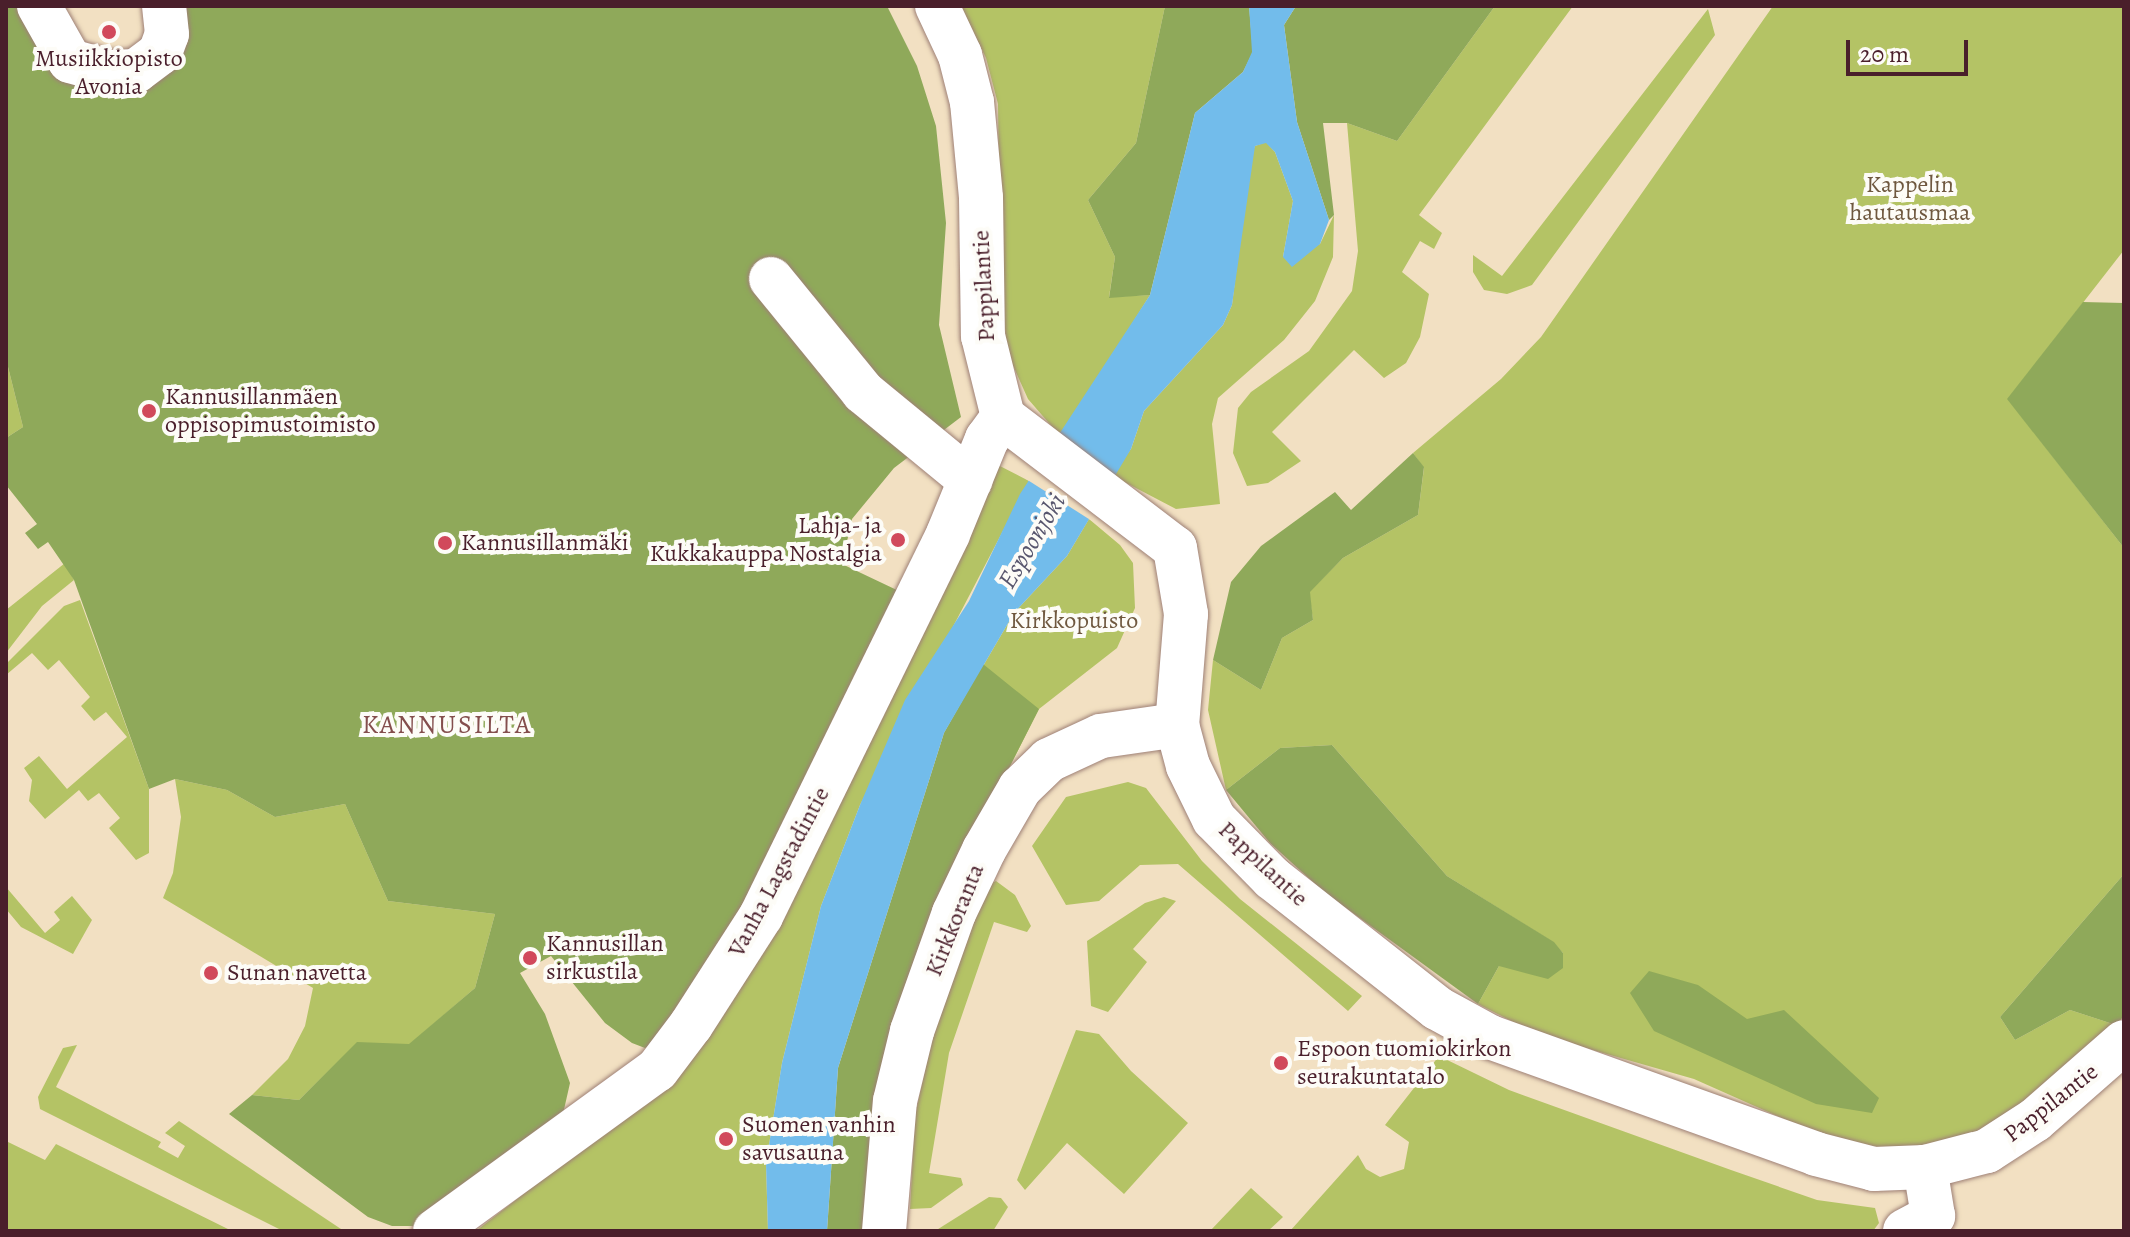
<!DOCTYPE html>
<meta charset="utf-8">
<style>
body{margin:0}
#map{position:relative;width:2130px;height:1237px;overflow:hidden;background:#f2e0c2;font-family:Alegreya,serif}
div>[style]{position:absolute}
.green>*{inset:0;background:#b4c365}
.forest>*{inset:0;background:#8fa95a}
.water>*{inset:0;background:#72bceb}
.pier>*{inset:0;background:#f2e0c2}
.roads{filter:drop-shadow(0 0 2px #9e8076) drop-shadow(0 0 2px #9e8076)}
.street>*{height:44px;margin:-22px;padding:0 22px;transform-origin:22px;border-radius:22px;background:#fff}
.dots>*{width:22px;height:22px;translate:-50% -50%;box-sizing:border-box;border:4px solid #fdfcf7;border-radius:50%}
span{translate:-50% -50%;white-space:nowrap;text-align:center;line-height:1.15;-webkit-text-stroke:8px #fdfcf7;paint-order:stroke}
.poi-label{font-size:24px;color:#4a1f2b}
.left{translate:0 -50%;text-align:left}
.right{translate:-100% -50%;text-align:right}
.park-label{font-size:24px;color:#6f583f}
.street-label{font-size:24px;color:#4a1f2b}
.water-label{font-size:26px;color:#58566e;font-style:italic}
.neighbourhood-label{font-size:26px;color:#844e4d;letter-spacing:2px}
.frame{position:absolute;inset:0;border:8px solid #4a1f2b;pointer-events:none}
.scale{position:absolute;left:1846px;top:40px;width:122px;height:36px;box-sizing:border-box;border:4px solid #4a1f2b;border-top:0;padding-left:10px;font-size:24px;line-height:28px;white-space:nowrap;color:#4a1f2b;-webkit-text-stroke:6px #fdfcf7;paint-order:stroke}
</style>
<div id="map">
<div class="green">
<div style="clip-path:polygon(961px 6px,1165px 6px,1136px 143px,1088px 200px,1115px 257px,1109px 297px,1150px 295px,1061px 437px,1028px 399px,1007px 352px,1000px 268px,998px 104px,986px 58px)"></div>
<div style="clip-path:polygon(1495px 6px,1573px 6px,1419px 215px,1442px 233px,1434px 249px,1420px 241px,1402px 272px,1429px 294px,1420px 337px,1406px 363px,1384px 378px,1354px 350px,1272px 432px,1301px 461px,1268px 483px,1247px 486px,1233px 453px,1238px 408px,1251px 392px,1309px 351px,1352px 291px,1358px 251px,1347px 123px,1397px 141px)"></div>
<div style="clip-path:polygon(1773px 6px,2124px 6px,2124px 250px,2008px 399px,2124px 548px,2124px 874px,2000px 1017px,2015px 1040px,2070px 1010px,2116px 1025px,2046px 1093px,1970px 1137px,1896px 1154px,1838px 1143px,1694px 1079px,1537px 1034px,1478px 1004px,1499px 966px,1563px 953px,1553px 942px,1447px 876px,1332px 745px,1280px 748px,1226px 790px,1208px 710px,1213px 660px,1261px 690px,1282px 638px,1313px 620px,1309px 592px,1343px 558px,1418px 515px,1424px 468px,1413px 453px,1501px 379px,1541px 337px)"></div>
<div style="clip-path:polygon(1708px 9px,1715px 35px,1532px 285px,1507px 294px,1484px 290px,1473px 272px,1473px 255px,1502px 276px)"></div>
<div style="clip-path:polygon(1266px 142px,1275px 152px,1293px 201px,1283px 257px,1320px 244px,1334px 215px,1333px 257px,1315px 301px,1284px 340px,1218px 398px,1212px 424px,1220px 504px,1176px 509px,1111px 475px,1131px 449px,1144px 411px,1223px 325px,1232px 305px,1250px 159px,1255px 146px)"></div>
<div style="clip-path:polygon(6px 359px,23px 427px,6px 438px)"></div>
<div style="clip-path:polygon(994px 463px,1029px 481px,860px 805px,821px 906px,782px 1063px,766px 1164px,768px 1231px,476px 1231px,683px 1069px)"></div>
<div style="clip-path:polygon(1089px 519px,1120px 545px,1133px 563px,1135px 608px,1117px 648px,1039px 709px,976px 833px,827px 1231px,944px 733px,1014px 613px,1067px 556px)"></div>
<div style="clip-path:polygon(65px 563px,74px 580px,42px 606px,6px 653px,6px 610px)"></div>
<div style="clip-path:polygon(80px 600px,149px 789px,149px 853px,136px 860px,109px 828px,120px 818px,99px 793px,88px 801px,79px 790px,45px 819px,29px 801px,32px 780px,24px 768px,39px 756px,67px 789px,127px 737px,106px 712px,94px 721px,81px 706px,90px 697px,59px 660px,48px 670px,32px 653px,6px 675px,6px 664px,64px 606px)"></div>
<div style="clip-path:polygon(175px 779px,227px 790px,275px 817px,345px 804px,388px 901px,495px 914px,475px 988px,409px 1045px,357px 1043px,299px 1100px,252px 1095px,288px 1059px,305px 1026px,313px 988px,163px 898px,173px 873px,181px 817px)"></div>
<div style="clip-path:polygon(1128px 782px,1146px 788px,1202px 861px,1240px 899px,1362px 996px,1348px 1011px,1178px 864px,1140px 865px,1099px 901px,1066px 905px,1032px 846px,1066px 797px)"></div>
<div style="clip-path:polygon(996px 881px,1015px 895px,1031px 926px,1027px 932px,994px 922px,949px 1053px,929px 1173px,961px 1178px,963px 1185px,931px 1208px,910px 1209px,915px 1116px,930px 1047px,960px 949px,990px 884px)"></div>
<div style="clip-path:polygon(6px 887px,45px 933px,60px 920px,54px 912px,72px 896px,92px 920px,73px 954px,21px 927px,6px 909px)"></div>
<div style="clip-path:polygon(1164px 897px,1176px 901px,1133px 949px,1147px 962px,1108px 1012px,1091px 1006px,1087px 941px,1145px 903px)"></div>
<div style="clip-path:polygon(1076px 1030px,1099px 1034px,1131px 1071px,1188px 1123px,1124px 1194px,1067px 1143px,1025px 1190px,1017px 1180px)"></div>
<div style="clip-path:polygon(77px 1045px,56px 1087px,161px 1142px,158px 1147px,178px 1158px,185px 1146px,165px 1133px,179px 1121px,344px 1231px,283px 1231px,40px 1109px,38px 1097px,63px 1048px)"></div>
<div style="clip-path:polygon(1439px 1056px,1509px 1090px,1731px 1170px,1817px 1200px,1875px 1208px,1879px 1223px,1873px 1231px,1290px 1231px,1358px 1155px,1366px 1169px,1380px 1177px,1404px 1169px,1409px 1142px,1385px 1125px)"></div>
<div style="clip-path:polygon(6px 1141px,45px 1160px,56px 1144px,232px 1231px,6px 1231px)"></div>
<div style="clip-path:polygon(1251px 1188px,1283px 1217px,1268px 1231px,1210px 1231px)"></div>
<div style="clip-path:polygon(989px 1197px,1001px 1198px,1008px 1207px,993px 1231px,935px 1231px)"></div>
</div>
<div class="forest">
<div style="clip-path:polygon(6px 6px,30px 6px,134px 81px,180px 6px,887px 6px,917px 66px,936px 126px,946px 223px,939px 325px,961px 417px,894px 468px,852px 519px,842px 564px,901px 592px,791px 827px,659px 1044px,645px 1048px,632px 1043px,605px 1023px,551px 956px,520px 973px,545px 1014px,570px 1083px,563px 1114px,419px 1226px,392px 1226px,368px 1217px,229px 1114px,252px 1095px,299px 1100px,357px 1042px,409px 1044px,475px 988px,495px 914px,388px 901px,345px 804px,275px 817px,227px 790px,175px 779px,149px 789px,74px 580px,48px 542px,38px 549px,25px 533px,37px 524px,6px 485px,6px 438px,23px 427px,6px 359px)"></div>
<div style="clip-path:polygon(1165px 6px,1249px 6px,1253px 52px,1243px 72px,1195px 113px,1150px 295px,1109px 298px,1115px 257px,1088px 200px,1136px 143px)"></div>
<div style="clip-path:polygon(1296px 6px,1495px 6px,1397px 141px,1347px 123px,1323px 123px,1334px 215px,1329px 220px,1297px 122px,1284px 25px)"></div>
<div style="clip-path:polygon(2083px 302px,2124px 303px,2124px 548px,2007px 399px)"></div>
<div style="clip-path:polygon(1413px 453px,1424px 467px,1418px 515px,1343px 558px,1310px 592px,1313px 620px,1282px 638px,1261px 690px,1213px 660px,1231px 582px,1261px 546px,1335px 492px,1351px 510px)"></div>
<div style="clip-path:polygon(983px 664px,1039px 709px,976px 833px,874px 1231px,827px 1231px,838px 1068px,944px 733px)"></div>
<div style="clip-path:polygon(1332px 745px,1447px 876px,1554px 942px,1563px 953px,1563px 968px,1548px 979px,1499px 966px,1478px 1004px,1324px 892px,1270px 843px,1226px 790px,1280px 748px)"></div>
<div style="clip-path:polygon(2124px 874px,2124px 1016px,2116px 1025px,2070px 1010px,2015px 1040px,2000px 1017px)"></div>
<div style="clip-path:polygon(1649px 971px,1698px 985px,1747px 1019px,1784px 1010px,1879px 1098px,1872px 1113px,1816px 1104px,1654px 1031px,1630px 993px)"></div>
</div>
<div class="water">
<div style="clip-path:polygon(1249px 6px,1296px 6px,1284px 25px,1297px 122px,1329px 220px,1320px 244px,1292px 267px,1283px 257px,1293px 201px,1275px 152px,1266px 143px,1255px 146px,1232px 305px,1223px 325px,1144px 411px,1131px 449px,1067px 556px,1014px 613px,944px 733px,838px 1068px,827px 1231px,768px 1231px,766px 1164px,782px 1063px,821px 906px,860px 805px,905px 700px,969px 601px,1020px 494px,1150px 295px,1195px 113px,1243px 72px,1252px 52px)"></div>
</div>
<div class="pier">
<div style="clip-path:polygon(1057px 435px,1115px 478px,1092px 521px,1026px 479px)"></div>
</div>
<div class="roads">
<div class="street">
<div style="left:39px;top:6px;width:63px;rotate:60.6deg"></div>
<div style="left:70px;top:61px;width:41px;rotate:15.4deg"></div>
<div style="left:110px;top:72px;width:26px;rotate:-2deg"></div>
<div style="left:136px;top:71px;width:30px;rotate:-37deg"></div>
<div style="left:160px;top:53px;width:20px;rotate:-70deg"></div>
<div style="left:167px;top:34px;width:28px;rotate:-96deg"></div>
<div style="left:937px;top:6px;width:54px;rotate:64.9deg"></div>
<div style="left:960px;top:55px;width:49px;rotate:75.7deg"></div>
<div style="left:972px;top:102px;width:96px;rotate:84.6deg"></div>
<div style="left:981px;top:198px;width:138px;rotate:89.2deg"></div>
<div style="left:983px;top:336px;width:83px;rotate:76.1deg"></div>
<div style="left:1003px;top:417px;width:216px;rotate:37.3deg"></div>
<div style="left:1175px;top:548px;width:67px;rotate:80.5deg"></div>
<div style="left:1186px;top:614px;width:111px;rotate:94.6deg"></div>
<div style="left:1177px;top:725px;width:42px;rotate:75deg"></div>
<div style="left:1188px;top:766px;width:59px;rotate:63.9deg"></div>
<div style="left:1214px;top:819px;width:83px;rotate:45.5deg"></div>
<div style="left:1272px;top:878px;width:210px;rotate:38.2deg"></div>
<div style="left:1437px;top:1008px;width:60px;rotate:28.7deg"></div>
<div style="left:1490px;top:1037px;width:346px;rotate:19.7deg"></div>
<div style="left:1816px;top:1154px;width:60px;rotate:14.5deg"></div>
<div style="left:1874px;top:1169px;width:51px;rotate:-2.2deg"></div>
<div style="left:1925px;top:1167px;width:64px;rotate:-14.5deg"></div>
<div style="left:1987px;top:1151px;width:57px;rotate:-32.9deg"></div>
<div style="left:2035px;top:1120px;width:118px;rotate:-41.2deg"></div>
<div style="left:771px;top:279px;width:146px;rotate:50.8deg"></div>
<div style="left:863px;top:392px;width:139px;rotate:39.4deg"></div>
<div style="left:435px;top:1231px;width:274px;rotate:-36deg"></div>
<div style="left:657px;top:1070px;width:56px;rotate:-52.9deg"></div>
<div style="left:691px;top:1025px;width:130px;rotate:-57.3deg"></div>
<div style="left:761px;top:916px;width:425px;rotate:-63.9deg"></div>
<div style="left:948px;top:534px;width:103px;rotate:-67.7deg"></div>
<div style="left:987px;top:439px;width:27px;rotate:-54deg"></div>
<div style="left:884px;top:1231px;width:130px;rotate:-85.2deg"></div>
<div style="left:895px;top:1101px;width:72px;rotate:-76.3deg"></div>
<div style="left:912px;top:1031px;width:125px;rotate:-70.4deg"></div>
<div style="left:954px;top:913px;width:70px;rotate:-64.5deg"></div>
<div style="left:984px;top:850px;width:72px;rotate:-59.9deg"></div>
<div style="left:1020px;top:788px;width:40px;rotate:-44deg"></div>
<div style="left:1049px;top:760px;width:57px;rotate:-24.8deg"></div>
<div style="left:1101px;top:736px;width:77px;rotate:-8.2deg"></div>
<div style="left:1905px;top:1231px;width:32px;rotate:-28deg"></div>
<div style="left:1933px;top:1216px;width:50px;rotate:-99.3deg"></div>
</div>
</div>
<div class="dots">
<div style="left:109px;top:32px;background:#d1495b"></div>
<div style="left:149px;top:411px;background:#d1495b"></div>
<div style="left:898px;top:540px;background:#d1495b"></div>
<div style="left:445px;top:543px;background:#d1495b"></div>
<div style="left:530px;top:958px;background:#d1495b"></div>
<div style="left:211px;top:973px;background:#d1495b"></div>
<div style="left:1281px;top:1063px;background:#d1495b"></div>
<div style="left:726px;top:1139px;background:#d1495b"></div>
</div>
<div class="poi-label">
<span style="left:109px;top:73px">Musiikkiopisto<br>Avonia</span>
<span class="left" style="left:165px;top:411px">Kannusillanmäen<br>oppisopimustoimisto</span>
<span class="right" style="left:882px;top:540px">Lahja- ja<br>Kukkakauppa Nostalgia</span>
<span class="left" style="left:461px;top:543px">Kannusillanmäki</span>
<span class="left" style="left:546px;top:958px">Kannusillan<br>sirkustila</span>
<span class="left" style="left:227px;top:973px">Sunan navetta</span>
<span class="left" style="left:1297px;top:1063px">Espoon tuomiokirkon<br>seurakuntatalo</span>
<span class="left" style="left:742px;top:1139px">Suomen vanhin<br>savusauna</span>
</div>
<div class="park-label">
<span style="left:1910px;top:199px">Kappelin<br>hautausmaa</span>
<span style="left:1074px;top:621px">Kirkkopuisto</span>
</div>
<div class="street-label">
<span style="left:984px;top:286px;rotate:-93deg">Pappilantie</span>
<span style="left:1263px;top:864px;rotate:43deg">Pappilantie</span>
<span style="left:779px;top:872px;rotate:-62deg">Vanha Lagstadintie</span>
<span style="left:955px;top:920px;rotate:-68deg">Kirkkoranta</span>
<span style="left:2051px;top:1103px;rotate:-38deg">Pappilantie</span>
</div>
<div class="water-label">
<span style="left:1032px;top:541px;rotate:-59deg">Espoonjoki</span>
</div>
<div class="neighbourhood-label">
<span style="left:447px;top:725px">KANNUSILTA</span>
</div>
<div class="frame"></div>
<div class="scale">20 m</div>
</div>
